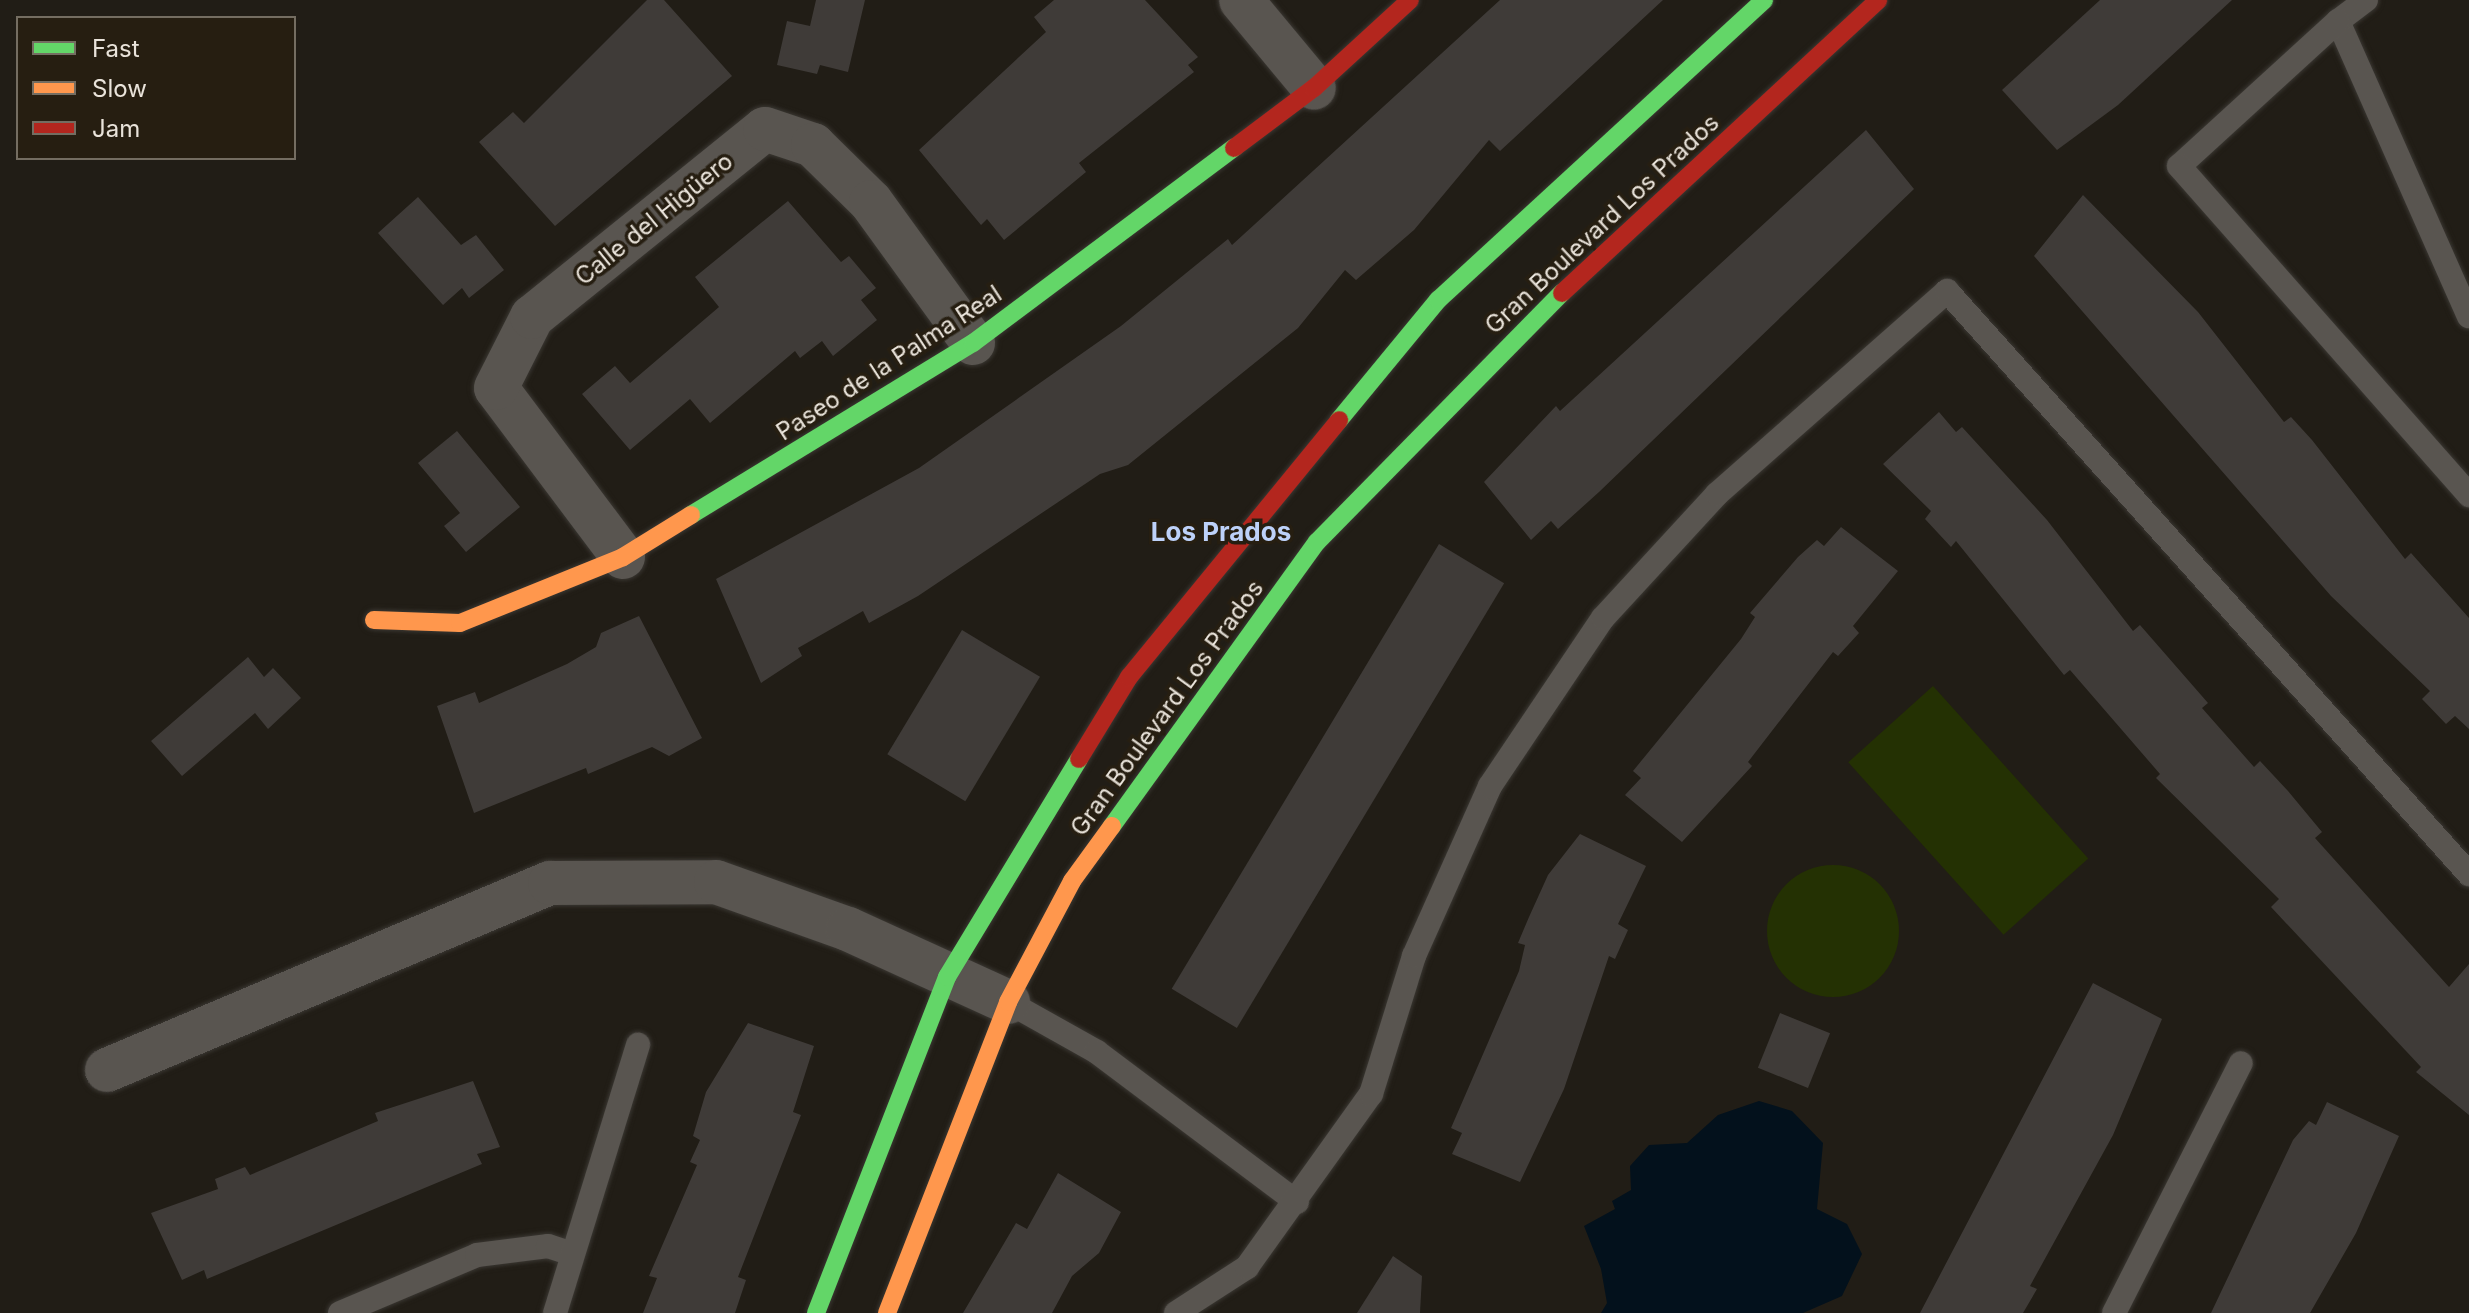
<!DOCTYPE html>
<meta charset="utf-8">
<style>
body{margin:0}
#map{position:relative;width:2469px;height:1313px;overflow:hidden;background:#211d16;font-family:Inter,sans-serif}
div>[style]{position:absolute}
.green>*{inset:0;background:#243103;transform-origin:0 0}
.round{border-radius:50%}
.water>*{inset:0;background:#03111c}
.building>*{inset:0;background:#3f3b38;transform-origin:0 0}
.roads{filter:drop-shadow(0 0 2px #3a3732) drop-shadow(0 0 2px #3a3732)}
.lane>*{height:24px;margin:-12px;padding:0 12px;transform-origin:12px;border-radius:12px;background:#595550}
.street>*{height:44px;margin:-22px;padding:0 22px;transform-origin:22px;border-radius:22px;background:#595550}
.fast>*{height:18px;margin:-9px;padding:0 9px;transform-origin:9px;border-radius:9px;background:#63d668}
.slow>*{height:18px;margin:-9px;padding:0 9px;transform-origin:9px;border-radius:9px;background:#ff974d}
.jam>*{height:18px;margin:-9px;padding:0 9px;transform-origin:9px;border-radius:9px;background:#b3261e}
span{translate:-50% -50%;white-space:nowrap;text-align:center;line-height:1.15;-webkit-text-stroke:7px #261e11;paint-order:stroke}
.street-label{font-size:24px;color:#e9e3da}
.neighbourhood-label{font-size:26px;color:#bdd1f9;font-weight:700}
.legend{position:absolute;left:16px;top:16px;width:280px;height:144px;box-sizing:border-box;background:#261e11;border:2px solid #746d61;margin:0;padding:10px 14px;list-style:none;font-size:24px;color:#e9e3da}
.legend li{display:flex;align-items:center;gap:16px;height:40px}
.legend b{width:40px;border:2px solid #746d61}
</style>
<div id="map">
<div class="green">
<div style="left:1933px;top:686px;width:232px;height:114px;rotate:48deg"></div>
<div class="round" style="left:1767px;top:865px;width:132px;height:132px"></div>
</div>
<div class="water">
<div style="clip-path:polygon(1759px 1101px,1792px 1111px,1823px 1143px,1817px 1209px,1847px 1224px,1862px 1254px,1842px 1296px,1803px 1313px,1601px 1313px,1607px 1303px,1601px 1269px,1584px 1226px,1615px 1209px,1612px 1201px,1631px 1190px,1630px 1166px,1649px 1145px,1687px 1143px,1718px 1115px)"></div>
</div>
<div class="building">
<div style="clip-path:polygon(647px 0,664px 0,732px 76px,555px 226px,479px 142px,513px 112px,524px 123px)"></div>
<div style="clip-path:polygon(816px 0,865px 0,848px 72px,820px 65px,817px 74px,777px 65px,787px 21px,810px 26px)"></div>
<div style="clip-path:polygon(1054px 0,1145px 0,1198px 57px,1188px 65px,1194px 72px,1079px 163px,1086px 172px,1004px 240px,987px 219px,981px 225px,919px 150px,1046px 32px,1034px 17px)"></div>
<div style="clip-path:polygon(1500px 0,1663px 0,1500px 151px,1489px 140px,1414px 230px,1356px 280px,1345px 270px,1298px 328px,1128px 465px,1100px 474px,918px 596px,869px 623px,863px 611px,798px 648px,802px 656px,761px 683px,716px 579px,919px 468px,1121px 326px,1228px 239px,1232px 245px)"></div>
<div style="clip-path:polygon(2100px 0,2232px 0,2118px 105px,2057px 150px,2002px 90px)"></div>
<div style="clip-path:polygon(1866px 130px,1914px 189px,1599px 492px,1558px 529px,1551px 521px,1531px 540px,1484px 482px,1556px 406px,1560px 411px)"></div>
<div style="clip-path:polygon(2083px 195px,2198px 312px,2284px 422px,2291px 417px,2312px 440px,2405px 559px,2411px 553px,2469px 618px,2469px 729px,2455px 716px,2446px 724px,2422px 699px,2430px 691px,2331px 596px,2034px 256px)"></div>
<div style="clip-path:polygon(418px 197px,461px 245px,476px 235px,504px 270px,469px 298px,462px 288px,443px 305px,378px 233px)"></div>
<div style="clip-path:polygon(788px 201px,841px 262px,849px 256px,876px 288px,861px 300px,877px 320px,833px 356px,822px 341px,800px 358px,795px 351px,710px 423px,690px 399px,630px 450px,582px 394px,615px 366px,630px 383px,719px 307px,695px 277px)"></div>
<div style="clip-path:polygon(1939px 412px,1956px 432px,1962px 427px,2047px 520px,2133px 631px,2140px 625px,2208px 703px,2202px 708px,2254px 767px,2260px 761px,2288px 791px,2322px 832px,2315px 838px,2449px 987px,2469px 964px,2469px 1115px,2416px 1072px,2421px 1067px,2271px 907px,2279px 899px,2156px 778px,2160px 774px,2070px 670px,2064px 675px,1956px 541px,1951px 547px,1925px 519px,1931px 511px,1883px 464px)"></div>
<div style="clip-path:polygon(457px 431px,520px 507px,466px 552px,444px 526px,460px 513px,418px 463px)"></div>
<div style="clip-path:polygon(1841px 527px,1898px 571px,1853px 626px,1859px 633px,1838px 656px,1833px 652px,1748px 762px,1752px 766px,1682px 842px,1625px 795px,1641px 778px,1633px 771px,1741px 639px,1755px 617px,1750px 613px,1798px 557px,1817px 540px,1824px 546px)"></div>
<div style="left:1439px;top:544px;width:76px;height:519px;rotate:31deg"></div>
<div style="clip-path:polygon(639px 616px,702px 738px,669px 756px,652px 747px,588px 774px,586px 768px,474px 813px,437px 706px,475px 692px,479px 703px,567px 664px,596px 647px,601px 633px)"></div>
<div style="left:962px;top:630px;width:91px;height:145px;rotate:31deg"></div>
<div style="clip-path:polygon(248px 657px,264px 677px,273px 668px,301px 698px,268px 729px,255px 713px,182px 776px,151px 741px)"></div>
<div style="clip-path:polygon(1580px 834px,1646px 866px,1618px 924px,1628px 930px,1615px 959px,1609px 956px,1564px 1089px,1520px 1182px,1452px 1154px,1462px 1133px,1451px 1128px,1519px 971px,1525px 945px,1518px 943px,1529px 917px,1548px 875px)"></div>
<div style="clip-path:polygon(2093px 983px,2162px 1019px,2113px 1135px,2030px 1286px,2037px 1289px,2023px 1313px,1920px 1313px)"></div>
<div style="left:1780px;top:1013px;width:54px;height:59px;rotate:22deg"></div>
<div style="clip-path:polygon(748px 1023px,814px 1046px,793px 1112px,801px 1115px,738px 1277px,746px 1280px,735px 1313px,643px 1313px,657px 1278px,649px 1276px,697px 1165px,690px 1162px,700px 1140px,693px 1136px,706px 1092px)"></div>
<div style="clip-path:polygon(473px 1081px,500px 1147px,477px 1154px,482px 1164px,207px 1279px,204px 1270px,182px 1280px,151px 1213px,218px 1189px,215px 1179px,245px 1167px,250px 1175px,378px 1121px,375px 1113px)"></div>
<div style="clip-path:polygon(2327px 1102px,2399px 1136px,2356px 1233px,2310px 1313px,2211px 1313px,2293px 1140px,2309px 1121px,2316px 1125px)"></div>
<div style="clip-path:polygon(1058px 1173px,1121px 1212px,1099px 1253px,1072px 1276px,1052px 1313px,963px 1313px,1016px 1223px,1027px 1229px)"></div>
<div style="clip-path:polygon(1393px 1256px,1422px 1276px,1420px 1313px,1357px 1313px)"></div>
</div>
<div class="roads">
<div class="lane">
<div style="left:2366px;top:0;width:35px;rotate:143deg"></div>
<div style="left:2338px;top:21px;width:323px;rotate:66.1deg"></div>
<div style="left:2338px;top:21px;width:215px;rotate:137.6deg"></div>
<div style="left:2179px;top:166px;width:439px;rotate:48.6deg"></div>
<div style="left:1008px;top:1002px;width:102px;rotate:29.3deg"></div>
<div style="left:1097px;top:1052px;width:250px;rotate:36.9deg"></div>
<div style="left:340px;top:1313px;width:149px;rotate:-22.9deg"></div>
<div style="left:477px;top:1255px;width:72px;rotate:-7.2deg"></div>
<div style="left:548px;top:1246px;width:25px;rotate:18deg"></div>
<div style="left:555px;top:1313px;width:281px;rotate:-72.8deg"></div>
<div style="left:1176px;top:1313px;width:85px;rotate:-32.9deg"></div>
<div style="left:1247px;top:1267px;width:213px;rotate:-54.4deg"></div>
<div style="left:1371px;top:1094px;width:145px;rotate:-72.7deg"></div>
<div style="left:1414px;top:956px;width:186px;rotate:-65.9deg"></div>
<div style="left:1490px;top:786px;width:202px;rotate:-56.1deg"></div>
<div style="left:1603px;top:618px;width:168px;rotate:-47.4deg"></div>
<div style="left:1717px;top:494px;width:307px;rotate:-41.4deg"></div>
<div style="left:1947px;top:291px;width:783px;rotate:48.16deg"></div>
<div style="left:2114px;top:1313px;width:280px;rotate:-63.1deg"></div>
</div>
<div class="street">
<div style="left:1241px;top:0;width:114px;rotate:50.3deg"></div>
<div style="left:623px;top:557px;width:211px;rotate:-126.9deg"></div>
<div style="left:496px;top:388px;width:80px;rotate:-63.1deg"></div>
<div style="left:532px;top:317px;width:299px;rotate:-38.9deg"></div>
<div style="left:765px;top:129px;width:51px;rotate:18.4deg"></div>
<div style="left:813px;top:145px;width:81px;rotate:44.5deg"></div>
<div style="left:871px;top:202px;width:174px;rotate:54.1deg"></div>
<div style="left:107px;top:1070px;width:481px;rotate:-22.9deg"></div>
<div style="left:550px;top:883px;width:166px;rotate:-0.3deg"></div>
<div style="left:716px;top:882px;width:140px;rotate:19.6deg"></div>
<div style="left:848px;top:929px;width:176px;rotate:24.5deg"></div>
</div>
<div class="fast">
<div style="left:1339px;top:420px;width:156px;rotate:-50.5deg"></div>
<div style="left:1438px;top:300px;width:443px;rotate:-42.6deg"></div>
<div style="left:691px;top:515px;width:330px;rotate:-31.4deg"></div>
<div style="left:973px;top:343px;width:326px;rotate:-36.8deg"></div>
<div style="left:1112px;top:826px;width:350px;rotate:-54.2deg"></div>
<div style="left:1317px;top:542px;width:349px;rotate:-45.5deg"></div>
<div style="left:816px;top:1313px;width:361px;rotate:-68.7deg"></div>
<div style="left:947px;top:977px;width:255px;rotate:-58.8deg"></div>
</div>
<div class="slow">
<div style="left:374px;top:620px;width:86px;rotate:2deg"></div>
<div style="left:460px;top:623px;width:176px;rotate:-22deg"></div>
<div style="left:623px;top:557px;width:80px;rotate:-31.7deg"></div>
<div style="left:887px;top:1313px;width:334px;rotate:-68.7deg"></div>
<div style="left:1008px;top:1002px;width:137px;rotate:-62.1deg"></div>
<div style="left:1072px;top:881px;width:68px;rotate:-54deg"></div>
</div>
<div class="jam">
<div style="left:1234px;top:148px;width:100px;rotate:-36.9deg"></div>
<div style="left:1314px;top:88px;width:130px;rotate:-42.5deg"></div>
<div style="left:1562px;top:293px;width:431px;rotate:-42.8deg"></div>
<div style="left:1079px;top:759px;width:96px;rotate:-58.6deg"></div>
<div style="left:1129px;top:677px;width:332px;rotate:-50.7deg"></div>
</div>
</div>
<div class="street-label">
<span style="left:654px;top:219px;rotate:-39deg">Calle del Higüero</span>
<span style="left:1602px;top:224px;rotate:-43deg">Gran Boulevard Los Prados</span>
<span style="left:889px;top:363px;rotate:-33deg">Paseo de la Palma Real</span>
<span style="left:1167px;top:708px;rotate:-54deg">Gran Boulevard Los Prados</span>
</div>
<div class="neighbourhood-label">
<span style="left:1221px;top:532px">Los Prados</span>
</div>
<ul class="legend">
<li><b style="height:10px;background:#63d668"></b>Fast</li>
<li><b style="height:10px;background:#ff974d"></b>Slow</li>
<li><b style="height:10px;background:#b3261e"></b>Jam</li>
</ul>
</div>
